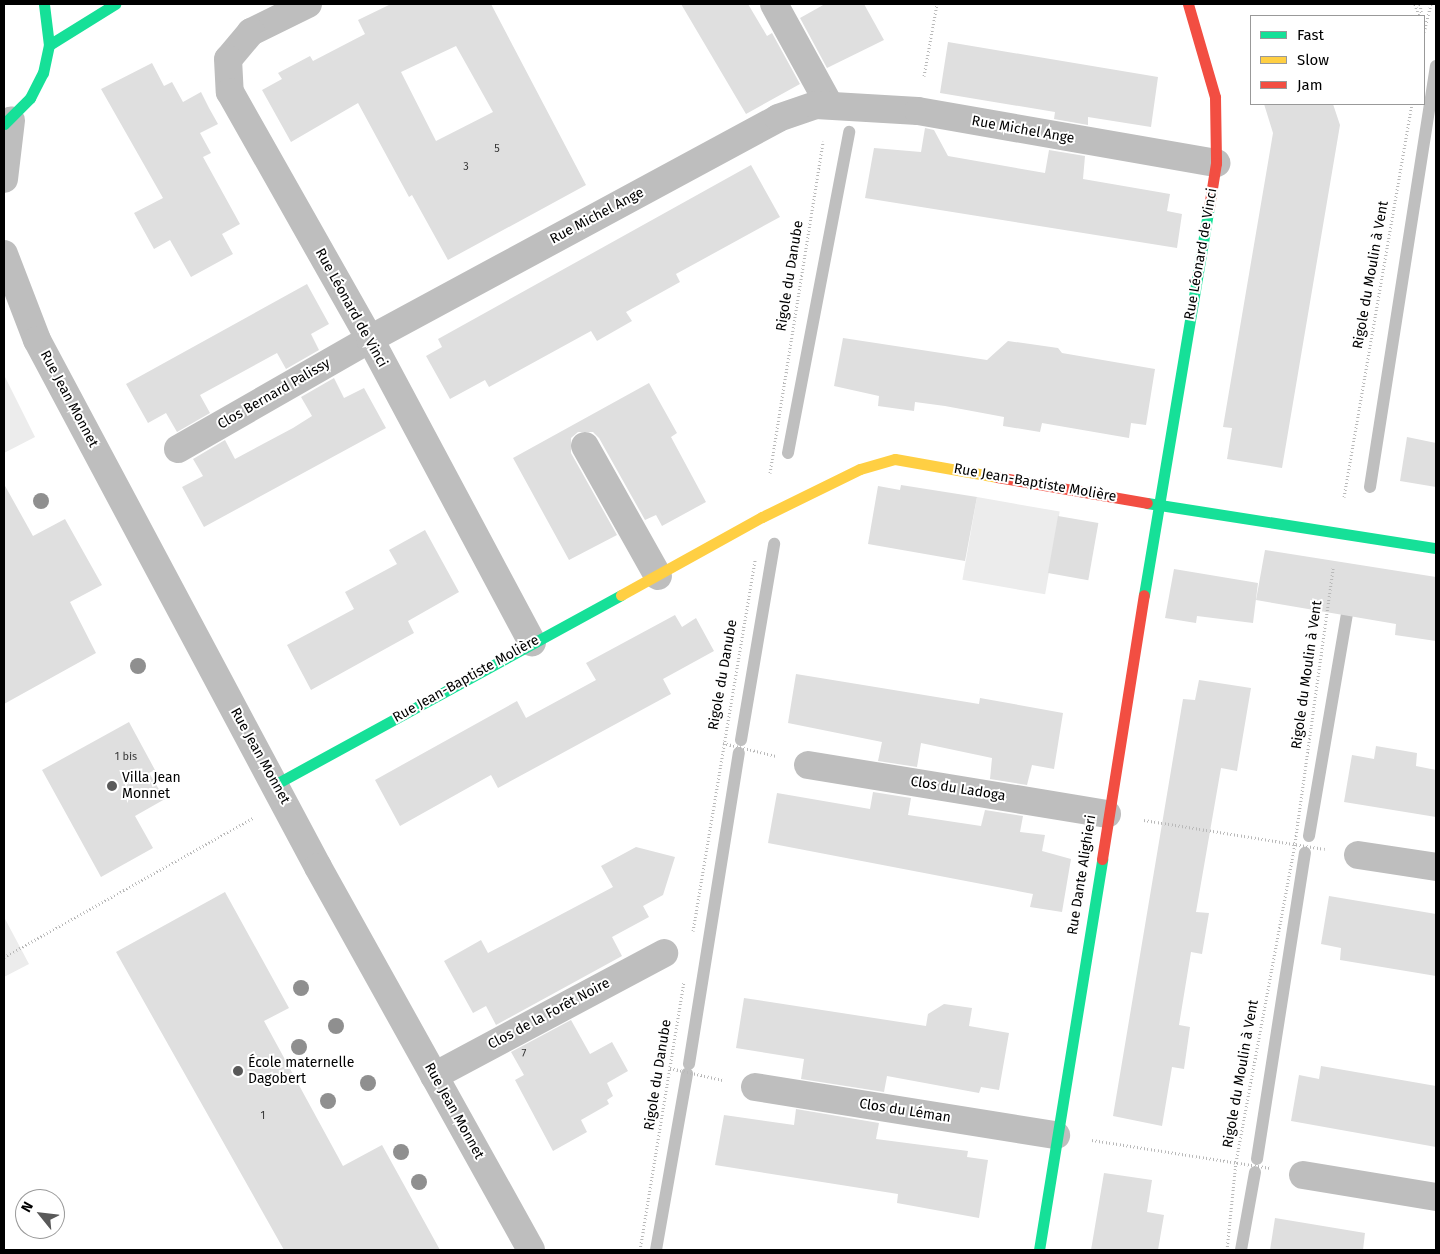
<!DOCTYPE html>
<meta charset="utf-8">
<style>
body{margin:0}
#map{position:relative;width:1440px;height:1254px;overflow:hidden;background:#fff;font-family:"Fira Sans",sans-serif}
div>[style]{position:absolute}
.green>*{inset:0;background:#ececec;transform-origin:0 0}
.stream>*{height:12px;margin:-6px;padding:0 6px;transform-origin:6px;border-radius:6px;background:#bfbfbf}
.building>*{inset:0;background:#dfdfdf;transform-origin:0 0}
.path>*{height:3px;margin-top:-1.5px;transform-origin:0;background:repeating-linear-gradient(90deg,#b9b9b9 0 1px,transparent 0 3.5px)}
.street>*{height:28px;margin:-14px;padding:0 14px;transform-origin:14px;border-radius:14px;background:#bebebe}
.fast>*{height:11px;margin:-5.5px;padding:0 5.5px;transform-origin:5.5px;border-radius:5.5px;background:#16e098}
.slow>*{height:11px;margin:-5.5px;padding:0 5.5px;transform-origin:5.5px;border-radius:5.5px;background:#ffcf43}
.jam>*{height:11px;margin:-5.5px;padding:0 5.5px;transform-origin:5.5px;border-radius:5.5px;background:#f24e42}
.trees>*{width:16px;height:16px;margin:-8px;border-radius:50%;background:#8f8f8f}
.dots>*{width:14px;height:14px;translate:-50% -50%;box-sizing:border-box;border:2px solid #fff;border-radius:50%}
span{translate:-50% -50%;white-space:nowrap;text-align:center;line-height:1.15;-webkit-text-stroke:4px #fff;paint-order:stroke}
.number-label{font-size:11px;color:#383838}
.number-label span{-webkit-text-stroke-width:0}
.street-label{font-size:14px;color:#000}
.poi-label{font-size:14px;color:#000}
.left{translate:0 -50%;text-align:left}
.frame{position:absolute;inset:0;border:5px solid #000;pointer-events:none}
.legend{position:absolute;left:1250px;top:15px;width:175px;height:90px;box-sizing:border-box;background:#fff;border:1px solid #999;margin:0;padding:6px 9px;list-style:none;font-size:15px;color:#000}
.legend li{display:flex;align-items:center;gap:10px;height:25px}
.legend b{width:25px;border:1px solid #999}
.north{position:absolute;left:15px;top:1189px;width:50px;height:50px;box-sizing:border-box;background:#fff;border:1px solid #999;border-radius:50%;rotate:299deg;font-size:14px;font-weight:700;line-height:20px;text-align:center;color:#000}
.north::after{content:'';display:block;margin:auto;width:18px;height:22px;background:#595959;clip-path:polygon(50% 0,100% 100%,50% 72%,0 100%)}
</style>
<div id="map">
<div class="green">
<div style="clip-path:polygon(4px 375px,35px 437px,4px 453px)"></div>
<div style="left:977px;top:497px;width:84px;height:84px;rotate:10deg"></div>
<div style="clip-path:polygon(4px 917px,29px 964px,4px 977px)"></div>
</div>
<div class="stream">
<div style="left:788px;top:453px;width:327px;rotate:-79.2deg"></div>
<div style="left:1370px;top:487px;width:426px;rotate:-81.1deg"></div>
<div style="left:741px;top:740px;width:199px;rotate:-80.4deg"></div>
<div style="left:1309px;top:836px;width:238px;rotate:-80.3deg"></div>
<div style="left:689px;top:1064px;width:315px;rotate:-80.9deg"></div>
<div style="left:1257px;top:1159px;width:310px;rotate:-81.1deg"></div>
<div style="left:656px;top:1250px;width:179px;rotate:-80deg"></div>
<div style="left:1241px;top:1250px;width:79px;rotate:-79.8deg"></div>
</div>
<div class="building">
<div style="clip-path:polygon(evenodd,391px 4px,491px 4px,586px 185px,448px 260px,412px 195px,409px 197px,358px 103px,291px 142px,262px 90px,282px 79px,278px 73px,310px 56px,313px 61px,365px 34px,358px 20px,391px 4px,456px 46px,493px 112px,436px 141px,401px 72px,456px 46px)"></div>
<div style="clip-path:polygon(681px 4px,748px 4px,767px 36px,772px 33px,800px 84px,746px 114px)"></div>
<div style="clip-path:polygon(825px 4px,864px 4px,884px 40px,827px 68px,800px 18px)"></div>
<div style="clip-path:polygon(948px 42px,1158px 77px,1151px 127px,1088px 117px,1088px 125px,1054px 119px,1055px 112px,940px 93px)"></div>
<div style="clip-path:polygon(152px 63px,164px 86px,172px 82px,183px 102px,201px 92px,209px 108px,218px 124px,200px 133px,211px 153px,203px 157px,240px 224px,222px 234px,233px 254px,191px 277px,170px 240px,154px 249px,134px 213px,163px 198px,101px 89px)"></div>
<div style="clip-path:polygon(1264px 104px,1333px 104px,1340px 125px,1282px 468px,1227px 459px,1232px 428px,1223px 427px,1273px 133px)"></div>
<div style="clip-path:polygon(925px 128px,934px 130px,948px 156px,1045px 173px,1049px 150px,1085px 156px,1083px 179px,1170px 194px,1167px 211px,1182px 214px,1177px 248px,865px 198px,874px 148px,921px 152px)"></div>
<div style="clip-path:polygon(751px 165px,780px 217px,676px 274px,680px 282px,626px 312px,632px 321px,597px 341px,591px 331px,489px 387px,485px 380px,450px 399px,426px 356px,442px 347px,438px 339px)"></div>
<div style="clip-path:polygon(307px 284px,329px 324px,311px 334px,319px 350px,286px 369px,277px 353px,200px 395px,210px 413px,177px 432px,166px 413px,148px 423px,126px 384px)"></div>
<div style="clip-path:polygon(843px 338px,987px 360px,1008px 341px,1058px 348px,1062px 353px,1155px 369px,1146px 425px,1131px 423px,1129px 438px,1042px 423px,1040px 432px,1003px 426px,1004px 417px,945px 406px,915px 402px,914px 411px,878px 406px,879px 396px,834px 386px)"></div>
<div style="clip-path:polygon(334px 378px,344px 398px,364px 388px,386px 428px,204px 527px,182px 487px,203px 476px,193px 459px,225px 440px,235px 459px,293px 428px,312px 416px,301px 397px)"></div>
<div style="clip-path:polygon(649px 383px,677px 433px,671px 437px,706px 502px,662px 526px,656px 515px,645px 520px,599px 438px,593px 432px,578px 432px,571px 438px,571px 453px,617px 535px,569px 560px,513px 458px)"></div>
<div style="clip-path:polygon(1407px 437px,1436px 443px,1436px 487px,1400px 481px)"></div>
<div style="clip-path:polygon(4px 484px,33px 536px,65px 519px,102px 585px,70px 602px,96px 653px,4px 704px)"></div>
<div style="clip-path:polygon(901px 485px,977px 497px,965px 561px,868px 544px,878px 486px,900px 490px)"></div>
<div style="left:1058px;top:516px;width:41px;height:58px;rotate:10deg"></div>
<div style="clip-path:polygon(425px 530px,459px 592px,408px 621px,414px 633px,311px 690px,287px 645px,354px 609px,345px 592px,397px 564px,389px 550px)"></div>
<div style="clip-path:polygon(1265px 550px,1436px 577px,1436px 641px,1395px 635px,1396px 624px,1256px 600px)"></div>
<div style="clip-path:polygon(1174px 569px,1258px 583px,1253px 623px,1197px 616px,1196px 623px,1165px 618px)"></div>
<div style="clip-path:polygon(675px 615px,682px 627px,696px 618px,714px 651px,663px 679px,671px 694px,498px 788px,491px 775px,400px 826px,375px 780px,517px 701px,526px 718px,596px 680px,586px 663px)"></div>
<div style="clip-path:polygon(796px 674px,979px 704px,980px 698px,1063px 713px,1054px 769px,1032px 765px,1027px 785px,990px 779px,992px 758px,921px 743px,917px 767px,878px 761px,882px 742px,788px 723px)"></div>
<div style="clip-path:polygon(1199px 680px,1251px 688px,1237px 771px,1221px 768px,1196px 912px,1209px 913px,1202px 954px,1191px 952px,1179px 1025px,1190px 1027px,1184px 1069px,1172px 1067px,1162px 1126px,1113px 1116px,1183px 699px,1195px 700px)"></div>
<div style="clip-path:polygon(129px 722px,155px 770px,149px 773px,165px 799px,135px 816px,153px 848px,101px 877px,42px 770px)"></div>
<div style="clip-path:polygon(1376px 746px,1417px 753px,1416px 766px,1436px 770px,1436px 817px,1344px 802px,1352px 755px,1374px 759px)"></div>
<div style="clip-path:polygon(873px 792px,911px 798px,908px 815px,981px 826px,985px 810px,1023px 816px,1020px 832px,1045px 835px,1042px 851px,1071px 859px,1062px 912px,1030px 907px,1033px 894px,768px 843px,777px 793px,870px 809px)"></div>
<div style="clip-path:polygon(636px 847px,675px 857px,663px 895px,643px 906px,649px 917px,612px 937px,622px 956px,496px 1025px,486px 1006px,473px 1013px,444px 961px,481px 940px,488px 953px,613px 887px,601px 866px)"></div>
<div style="clip-path:polygon(225px 892px,289px 1008px,264px 1021px,343px 1166px,382px 1145px,440px 1250px,284px 1250px,116px 952px)"></div>
<div style="clip-path:polygon(1329px 896px,1436px 914px,1436px 976px,1340px 960px,1341px 948px,1321px 944px)"></div>
<div style="clip-path:polygon(744px 998px,926px 1026px,928px 1014px,944px 1004px,972px 1008px,969px 1026px,1009px 1033px,999px 1090px,981px 1087px,979px 1093px,887px 1076px,884px 1092px,801px 1079px,804px 1059px,736px 1048px)"></div>
<div style="clip-path:polygon(571px 1020px,590px 1054px,612px 1042px,628px 1071px,607px 1083px,613px 1096px,607px 1100px,609px 1104px,581px 1120px,587px 1132px,553px 1151px,515px 1080px,524px 1075px,511px 1052px)"></div>
<div style="clip-path:polygon(1321px 1066px,1436px 1086px,1436px 1147px,1291px 1121px,1299px 1075px,1319px 1079px)"></div>
<div style="clip-path:polygon(796px 1109px,879px 1123px,876px 1139px,968px 1151px,967px 1157px,988px 1160px,979px 1218px,897px 1203px,898px 1194px,715px 1165px,724px 1115px,794px 1125px)"></div>
<div style="clip-path:polygon(1104px 1173px,1152px 1180px,1147px 1212px,1164px 1215px,1158px 1250px,1091px 1250px)"></div>
<div style="clip-path:polygon(1275px 1218px,1365px 1233px,1363px 1250px,1270px 1250px)"></div>
</div>
<div class="path">
<div style="left:1415px;top:4px;width:13px;rotate:72deg"></div>
<div style="left:1420px;top:4px;width:12px;rotate:81deg"></div>
<div style="left:1424px;top:32px;width:29px;rotate:-76deg"></div>
<div style="left:924px;top:76px;width:73px;rotate:-79.8deg"></div>
<div style="left:770px;top:473px;width:336px;rotate:-80.9deg"></div>
<div style="left:1344px;top:497px;width:399px;rotate:-80.2deg"></div>
<div style="left:723px;top:743px;width:55px;rotate:13.8deg"></div>
<div style="left:1144px;top:820px;width:183px;rotate:9.1deg"></div>
<div style="left:693px;top:931px;width:376px;rotate:-80.5deg"></div>
<div style="left:4px;top:957px;width:285px;rotate:-29.2deg"></div>
<div style="left:670px;top:1068px;width:54px;rotate:12.8deg"></div>
<div style="left:1092px;top:1140px;width:181px;rotate:8.9deg"></div>
<div style="left:640px;top:1250px;width:272px;rotate:-80.7deg"></div>
<div style="left:1227px;top:1250px;width:88px;rotate:-84.2deg"></div>
<div style="left:1236px;top:1162px;width:324px;rotate:-79.5deg"></div>
<div style="left:1295px;top:843px;width:278px;rotate:-82.1deg"></div>
</div>
<div class="street">
<div style="left:308px;top:4px;width:64px;rotate:153.8deg"></div>
<div style="left:251px;top:32px;width:35px;rotate:130deg"></div>
<div style="left:228px;top:59px;width:33px;rotate:87deg"></div>
<div style="left:230px;top:92px;width:284px;rotate:60.5deg"></div>
<div style="left:370px;top:339px;width:344px;rotate:61.9deg"></div>
<div style="left:774px;top:4px;width:114px;rotate:61.2deg"></div>
<div style="left:4px;top:179px;width:59px;rotate:-83.2deg"></div>
<div style="left:4px;top:254px;width:92px;rotate:69deg"></div>
<div style="left:37px;top:340px;width:597px;rotate:61.93deg"></div>
<div style="left:318px;top:867px;width:438px;rotate:60.9deg"></div>
<div style="left:585px;top:446px;width:149px;rotate:60.7deg"></div>
<div style="left:178px;top:449px;width:221px;rotate:-29.8deg"></div>
<div style="left:370px;top:339px;width:464px;rotate:-28.4deg"></div>
<div style="left:778px;top:118px;width:40px;rotate:-18.9deg"></div>
<div style="left:816px;top:105px;width:102px;rotate:3.4deg"></div>
<div style="left:918px;top:111px;width:303px;rotate:9.9deg"></div>
<div style="left:808px;top:765px;width:303px;rotate:9.3deg"></div>
<div style="left:1358px;top:855px;width:79px;rotate:8.7deg"></div>
<div style="left:434px;top:1076px;width:261px;rotate:-28.1deg"></div>
<div style="left:755px;top:1087px;width:305px;rotate:9.1deg"></div>
<div style="left:1303px;top:1175px;width:135px;rotate:9.4deg"></div>
</div>
<div class="fast">
<div style="left:49px;top:45px;width:78px;rotate:-31.8deg"></div>
<div style="left:4px;top:124px;width:37px;rotate:-45deg"></div>
<div style="left:30px;top:98px;width:28px;rotate:-63deg"></div>
<div style="left:43px;top:73px;width:29px;rotate:-78deg"></div>
<div style="left:49px;top:45px;width:41px;rotate:-97deg"></div>
<div style="left:1147px;top:503px;width:292px;rotate:8.9deg"></div>
<div style="left:1144px;top:595px;width:393px;rotate:-80.5deg"></div>
<div style="left:276px;top:784px;width:393px;rotate:-28.7deg"></div>
<div style="left:1039px;top:1250px;width:396px;rotate:-80.8deg"></div>
</div>
<div class="slow">
<div style="left:621px;top:595px;width:161px;rotate:-29deg"></div>
<div style="left:762px;top:517px;width:109px;rotate:-26.1deg"></div>
<div style="left:860px;top:469px;width:36px;rotate:-16deg"></div>
<div style="left:895px;top:459px;width:104px;rotate:10deg"></div>
</div>
<div class="jam">
<div style="left:1188px;top:4px;width:97px;rotate:73.8deg"></div>
<div style="left:1215px;top:97px;width:66px;rotate:89.1deg"></div>
<div style="left:1216px;top:163px;width:45px;rotate:99deg"></div>
<div style="left:997px;top:477px;width:152px;rotate:9.8deg"></div>
<div style="left:1102px;top:859px;width:267px;rotate:-81deg"></div>
</div>
<div class="trees">
<div style="left:41px;top:501px"></div>
<div style="left:138px;top:666px"></div>
<div style="left:301px;top:988px"></div>
<div style="left:336px;top:1026px"></div>
<div style="left:299px;top:1047px"></div>
<div style="left:368px;top:1083px"></div>
<div style="left:328px;top:1101px"></div>
<div style="left:401px;top:1152px"></div>
<div style="left:419px;top:1182px"></div>
</div>
<div class="dots">
<div style="left:112px;top:786px;background:#595959"></div>
<div style="left:238px;top:1071px;background:#595959"></div>
</div>
<div class="number-label">
<span style="left:497px;top:149px">5</span>
<span style="left:466px;top:167px">3</span>
<span style="left:126px;top:757px">1 bis</span>
<span style="left:524px;top:1054px">7</span>
<span style="left:263px;top:1116px">1</span>
</div>
<div class="street-label">
<span style="left:1023px;top:130px;rotate:10deg">Rue Michel Ange</span>
<span style="left:597px;top:216px;rotate:-28deg">Rue Michel Ange</span>
<span style="left:1201px;top:254px;rotate:-80deg">Rue Léonard de Vinci</span>
<span style="left:1371px;top:275px;rotate:-80deg">Rigole du Moulin à Vent</span>
<span style="left:790px;top:276px;rotate:-81deg">Rigole du Danube</span>
<span style="left:351px;top:308px;rotate:61deg">Rue Léonard de Vinci</span>
<span style="left:274px;top:394px;rotate:-30deg">Clos Bernard Palissy</span>
<span style="left:69px;top:399px;rotate:62deg">Rue Jean Monnet</span>
<span style="left:1035px;top:483px;rotate:10deg">Rue Jean-Baptiste Molière</span>
<span style="left:723px;top:675px;rotate:-80deg">Rigole du Danube</span>
<span style="left:1307px;top:675px;rotate:-82deg">Rigole du Moulin à Vent</span>
<span style="left:466px;top:679px;rotate:-29deg">Rue Jean-Baptiste Molière</span>
<span style="left:260px;top:756px;rotate:61deg">Rue Jean Monnet</span>
<span style="left:958px;top:789px;rotate:9deg">Clos du Ladoga</span>
<span style="left:1082px;top:875px;rotate:-81deg">Rue Dante Alighieri</span>
<span style="left:549px;top:1014px;rotate:-28deg">Clos de la Forêt Noire</span>
<span style="left:1241px;top:1074px;rotate:-80deg">Rigole du Moulin à Vent</span>
<span style="left:658px;top:1075px;rotate:-81deg">Rigole du Danube</span>
<span style="left:454px;top:1111px;rotate:61deg">Rue Jean Monnet</span>
<span style="left:905px;top:1111px;rotate:9deg">Clos du Léman</span>
</div>
<div class="poi-label">
<span class="left" style="left:122px;top:786px">Villa Jean<br>Monnet</span>
<span class="left" style="left:248px;top:1071px">École maternelle<br>Dagobert</span>
</div>
<div class="frame"></div>
<ul class="legend">
<li><b style="height:6px;background:#16e098"></b>Fast</li>
<li><b style="height:6px;background:#ffcf43"></b>Slow</li>
<li><b style="height:6px;background:#f24e42"></b>Jam</li>
</ul>
<div class="north">N</div>
</div>
